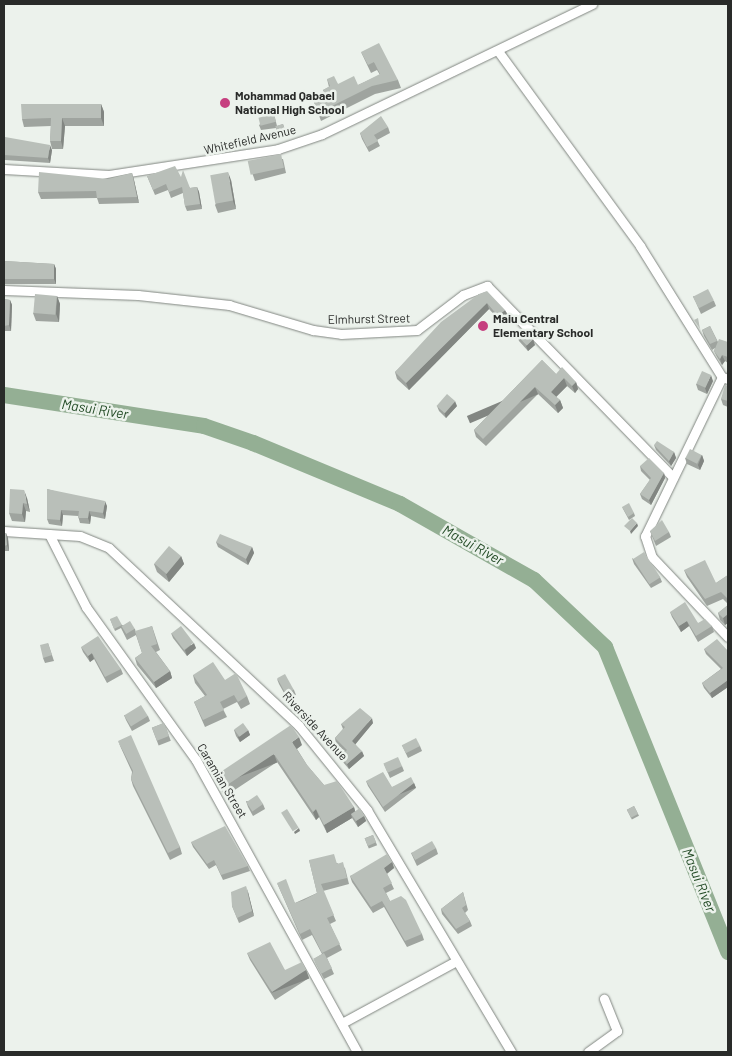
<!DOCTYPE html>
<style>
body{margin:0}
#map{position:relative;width:732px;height:1056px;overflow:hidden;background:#ecf2ec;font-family:Barlow,sans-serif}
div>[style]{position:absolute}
.river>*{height:16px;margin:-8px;padding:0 8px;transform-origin:8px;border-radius:8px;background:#94af94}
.roads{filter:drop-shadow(0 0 1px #818681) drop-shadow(0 0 1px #818681)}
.minor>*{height:9px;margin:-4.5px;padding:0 4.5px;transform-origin:4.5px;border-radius:4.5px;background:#fff}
.wall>*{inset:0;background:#9fa49f;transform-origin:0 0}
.shaded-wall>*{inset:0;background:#828682;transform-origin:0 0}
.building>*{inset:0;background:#b9bfb9;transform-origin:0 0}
.dots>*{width:14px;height:14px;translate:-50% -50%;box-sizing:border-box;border:2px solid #ecf2ec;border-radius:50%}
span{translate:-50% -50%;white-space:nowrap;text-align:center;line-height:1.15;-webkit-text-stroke:5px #ecf2ec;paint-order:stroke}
.poi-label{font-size:12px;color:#292b29;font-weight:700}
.left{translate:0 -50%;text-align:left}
.street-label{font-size:12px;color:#292b29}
.water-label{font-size:14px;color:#234b26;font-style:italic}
.frame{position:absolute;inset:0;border:5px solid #292b29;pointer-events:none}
</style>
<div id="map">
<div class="river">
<div style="left:4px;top:395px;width:202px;rotate:8.8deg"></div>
<div style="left:204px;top:426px;width:52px;rotate:19.1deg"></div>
<div style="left:253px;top:443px;width:159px;rotate:22.5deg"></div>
<div style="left:400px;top:504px;width:154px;rotate:29.6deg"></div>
<div style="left:534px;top:580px;width:98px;rotate:43.3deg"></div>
<div style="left:605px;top:647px;width:329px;rotate:68deg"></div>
</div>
<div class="roads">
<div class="minor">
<div style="left:498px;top:51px;width:241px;rotate:53.9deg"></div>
<div style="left:640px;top:246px;width:155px;rotate:58deg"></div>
<div style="left:722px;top:377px;width:6px;rotate:18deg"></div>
<div style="left:4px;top:169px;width:105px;rotate:3.3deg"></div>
<div style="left:109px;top:175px;width:171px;rotate:-8.7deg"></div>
<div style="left:278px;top:149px;width:46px;rotate:-18.8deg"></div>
<div style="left:322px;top:134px;width:300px;rotate:-25.7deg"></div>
<div style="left:4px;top:290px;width:134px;rotate:2.1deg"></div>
<div style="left:138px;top:295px;width:92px;rotate:6.3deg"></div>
<div style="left:229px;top:305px;width:88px;rotate:16.6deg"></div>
<div style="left:313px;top:330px;width:28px;rotate:8deg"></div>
<div style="left:341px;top:334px;width:76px;rotate:-3deg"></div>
<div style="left:417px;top:330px;width:58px;rotate:-37.3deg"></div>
<div style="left:463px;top:295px;width:26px;rotate:-21deg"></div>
<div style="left:487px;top:286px;width:267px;rotate:45.8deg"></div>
<div style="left:722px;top:377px;width:177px;rotate:115.8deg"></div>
<div style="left:645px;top:536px;width:22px;rotate:72deg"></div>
<div style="left:652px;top:557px;width:110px;rotate:46.5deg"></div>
<div style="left:4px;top:531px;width:76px;rotate:3.8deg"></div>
<div style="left:80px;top:536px;width:31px;rotate:22deg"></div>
<div style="left:109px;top:548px;width:260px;rotate:43.1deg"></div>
<div style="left:299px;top:726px;width:108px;rotate:51deg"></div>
<div style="left:367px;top:810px;width:282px;rotate:59.2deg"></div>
<div style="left:49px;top:534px;width:82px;rotate:63.1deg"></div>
<div style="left:86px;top:607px;width:188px;rotate:54.3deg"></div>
<div style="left:196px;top:760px;width:333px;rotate:61.1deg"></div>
<div style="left:342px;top:1023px;width:130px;rotate:-28.5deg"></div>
<div style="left:588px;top:1052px;width:36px;rotate:-36deg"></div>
<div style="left:617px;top:1031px;width:35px;rotate:-112deg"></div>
</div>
</div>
<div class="wall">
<div style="clip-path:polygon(361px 52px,398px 80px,401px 88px,375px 94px,321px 121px,314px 102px,326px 97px,323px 90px,329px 87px,327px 79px,338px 84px,358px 85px,380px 75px,377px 70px,371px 73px)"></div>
<div style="clip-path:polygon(101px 104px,104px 112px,104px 126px,65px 126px,63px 149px,52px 149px,50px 141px,51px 126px,24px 127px,22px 119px)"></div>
<div style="clip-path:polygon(274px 114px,277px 126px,283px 124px,287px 136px,279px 139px,276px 128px,261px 130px,259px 125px)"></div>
<div style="clip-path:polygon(388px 127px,390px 133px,377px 140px,380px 146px,369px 152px,362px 139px,360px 133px)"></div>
<div style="clip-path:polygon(52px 150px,50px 163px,5px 160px,4px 156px,4px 151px)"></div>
<div style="clip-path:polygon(283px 159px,286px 173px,255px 181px,248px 161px)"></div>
<div style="clip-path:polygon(132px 173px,134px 180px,139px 203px,99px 204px,97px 198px,41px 199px,38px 192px)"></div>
<div style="clip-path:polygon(147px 176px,181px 177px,190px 188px,197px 187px,199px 192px,202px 209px,187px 211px,185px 206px,183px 193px,171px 198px,168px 190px,155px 195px)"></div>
<div style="clip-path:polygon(231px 180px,236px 209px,218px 213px,215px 205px)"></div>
<div style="clip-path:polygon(4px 261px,54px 264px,56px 269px,56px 284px,4px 284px)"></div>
<div style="clip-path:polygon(479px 294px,508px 316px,501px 322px,489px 309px,409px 390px,397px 379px,395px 372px)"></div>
<div style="clip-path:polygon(57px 296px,60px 304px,59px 322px,36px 321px,33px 313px)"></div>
<div style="clip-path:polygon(693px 296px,714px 301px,716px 306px,701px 314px)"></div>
<div style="clip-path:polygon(4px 299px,10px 300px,12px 305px,11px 331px,4px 331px)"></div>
<div style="clip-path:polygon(710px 326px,718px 342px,728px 342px,728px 363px,725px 361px,722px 365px,717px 357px,714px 351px,715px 348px,712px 350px,704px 336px,702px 330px)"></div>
<div style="clip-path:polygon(517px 336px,535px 345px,528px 351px,519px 341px)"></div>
<div style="clip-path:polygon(542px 360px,556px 374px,576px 382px,578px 389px,575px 393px,567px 386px,556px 397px,560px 400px,563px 408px,558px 413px,538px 394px,486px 446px,476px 437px,474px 430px)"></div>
<div style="clip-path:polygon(713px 381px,707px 394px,698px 390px,696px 384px)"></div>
<div style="clip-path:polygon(728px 386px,728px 407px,723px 405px,721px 399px)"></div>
<div style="clip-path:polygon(437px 406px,457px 406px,446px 418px,439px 411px)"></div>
<div style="clip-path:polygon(654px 445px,674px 452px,676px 458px,671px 466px,656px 450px)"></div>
<div style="clip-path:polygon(702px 455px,704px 461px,700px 470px,687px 464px,685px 458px)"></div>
<div style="clip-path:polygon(640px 466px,664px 473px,665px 478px,651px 505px,642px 499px,640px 494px,650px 480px,641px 471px)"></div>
<div style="clip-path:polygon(47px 489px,107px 506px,105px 519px,91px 516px,90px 524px,80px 523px,78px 516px,63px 515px,62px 526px,49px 524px,47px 519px)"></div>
<div style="clip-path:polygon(27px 498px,30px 512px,26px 511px,25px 522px,12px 521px,9px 513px)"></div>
<div style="clip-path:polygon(622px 507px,634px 513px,635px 516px,629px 520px)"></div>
<div style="clip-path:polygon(650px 531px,669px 532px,671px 537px,656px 546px)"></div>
<div style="clip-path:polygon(4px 533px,6px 533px,8px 538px,9px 551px,4px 551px)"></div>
<div style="clip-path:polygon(216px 542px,252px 547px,254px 553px,248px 565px,218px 547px)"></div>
<div style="clip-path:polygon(181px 556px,184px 564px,169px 582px,157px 572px,154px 564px)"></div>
<div style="clip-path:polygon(632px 558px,660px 577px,662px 582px,651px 588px,634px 564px)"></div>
<div style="clip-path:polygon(684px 570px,716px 583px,728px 575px,728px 604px,723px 599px,707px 606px,687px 577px)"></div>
<div style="clip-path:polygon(728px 605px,728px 623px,725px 625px,720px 620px,718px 613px)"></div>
<div style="clip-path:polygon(670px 612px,698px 623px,712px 626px,714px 632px,698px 642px,689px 626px,681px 632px,672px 617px)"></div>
<div style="clip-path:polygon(110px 619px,122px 625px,135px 629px,136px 633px,152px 626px,160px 650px,156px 652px,170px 671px,172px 678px,156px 688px,137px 665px,135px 658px,142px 653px,136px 635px,127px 640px,121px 628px,115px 631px)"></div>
<div style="clip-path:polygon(171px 633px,196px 648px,187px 656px,173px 638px)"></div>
<div style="clip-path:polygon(48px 643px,54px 661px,45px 663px,43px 658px)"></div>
<div style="clip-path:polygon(81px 647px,121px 669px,123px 674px,107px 683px,94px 659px,90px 662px,83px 652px)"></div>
<div style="clip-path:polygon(704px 649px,728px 651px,728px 687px,712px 698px,704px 688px,702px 683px,721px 669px,706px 654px)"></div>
<div style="clip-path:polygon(193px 675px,225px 680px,247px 696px,250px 704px,241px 709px,237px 702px,223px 709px,227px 717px,205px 727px,194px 702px,205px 696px,195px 683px)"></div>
<div style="clip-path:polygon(277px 679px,294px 690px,296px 695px,288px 700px,279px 684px)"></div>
<div style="clip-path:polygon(124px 715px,148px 716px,150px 721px,132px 731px,126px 720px)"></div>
<div style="left:164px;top:723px;width:19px;height:13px;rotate:69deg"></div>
<div style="clip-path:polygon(373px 723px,355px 744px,364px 756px,349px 769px,342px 761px,340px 756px,345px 751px,336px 744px,335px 738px,343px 729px,341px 724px)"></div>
<div style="clip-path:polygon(234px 730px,248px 730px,250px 735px,240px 742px,236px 736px)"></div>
<div style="clip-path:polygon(118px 741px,180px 847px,182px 854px,170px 860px,133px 786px,131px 779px,132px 772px,121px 748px)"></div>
<div style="clip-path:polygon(302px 745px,297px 749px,307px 765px,324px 785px,354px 807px,355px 811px,364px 816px,366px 821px,358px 827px,352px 818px,327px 833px,319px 817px,316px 820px,277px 762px,224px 797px,216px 775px)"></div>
<div style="clip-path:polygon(402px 745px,420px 746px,422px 751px,408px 758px)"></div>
<div style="clip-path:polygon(384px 764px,402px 766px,404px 771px,390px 778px)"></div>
<div style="clip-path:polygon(366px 781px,392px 787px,414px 783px,416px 788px,385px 812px,368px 786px)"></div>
<div style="clip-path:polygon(246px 801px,263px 804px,265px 809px,253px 816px,248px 807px)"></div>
<div style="left:634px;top:806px;width:11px;height:8px;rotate:63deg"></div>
<div style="left:373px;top:835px;width:11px;height:9px;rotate:68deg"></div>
<div style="clip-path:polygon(191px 842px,248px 866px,250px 871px,223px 880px,216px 865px,209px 869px,193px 847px)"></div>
<div style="clip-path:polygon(436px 848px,438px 854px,417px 866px,411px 853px)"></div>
<div style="clip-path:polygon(309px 860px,337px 863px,345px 868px,349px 884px,323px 891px,336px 921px,330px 924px,342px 950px,327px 958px,334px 974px,324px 979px,316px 964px,314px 959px,322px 954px,312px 935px,302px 940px,277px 883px,295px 903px,317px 893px)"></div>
<div style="clip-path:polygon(392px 862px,394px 868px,387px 874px,394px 889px,386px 893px,390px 901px,422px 934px,424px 940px,407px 947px,384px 907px,373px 913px,352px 882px,350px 876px)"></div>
<div style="clip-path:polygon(248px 892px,254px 916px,239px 923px,232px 906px)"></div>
<div style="clip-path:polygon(463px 892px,468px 910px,465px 913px,470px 921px,472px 926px,458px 934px,442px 914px,441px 909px)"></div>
<div style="clip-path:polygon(247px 953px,285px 970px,306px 970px,309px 978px,275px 1000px,250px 960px)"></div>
</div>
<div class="shaded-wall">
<div style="clip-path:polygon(101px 104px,104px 112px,104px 126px,101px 118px)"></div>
<div style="clip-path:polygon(62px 118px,65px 126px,63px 149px,61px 141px)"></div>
<div style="clip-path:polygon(50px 145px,52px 150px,50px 163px,48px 158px)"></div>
<div style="clip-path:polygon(228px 172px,231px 180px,236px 209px,233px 201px)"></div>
<div style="clip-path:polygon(132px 173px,134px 180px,139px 203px,137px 197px)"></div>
<div style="clip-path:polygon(197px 187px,199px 192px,202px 209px,200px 204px)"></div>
<div style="clip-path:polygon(54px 264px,56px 269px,56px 284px,54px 279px)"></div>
<div style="clip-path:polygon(57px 296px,60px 304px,59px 322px,56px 314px)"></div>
<div style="clip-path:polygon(10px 300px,12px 305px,11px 331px,9px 325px)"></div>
<div style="clip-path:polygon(487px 303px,489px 309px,409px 390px,406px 383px)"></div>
<div style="clip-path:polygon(505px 310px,508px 316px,501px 322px,498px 316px)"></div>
<div style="clip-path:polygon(533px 339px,535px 345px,528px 351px,526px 346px)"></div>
<div style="clip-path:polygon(722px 355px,725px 361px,722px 365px,720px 359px)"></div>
<div style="clip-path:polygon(711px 375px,713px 381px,707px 394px,705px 388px)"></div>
<div style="clip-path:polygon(564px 378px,567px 386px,554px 399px,551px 392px)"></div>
<div style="clip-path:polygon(576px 382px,578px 389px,575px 393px,572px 386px)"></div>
<div style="left:535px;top:387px;width:8px;height:74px;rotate:67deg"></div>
<div style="clip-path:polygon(560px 400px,563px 408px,558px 413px,555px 405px)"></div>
<div style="clip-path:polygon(455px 401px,457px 406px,446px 418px,444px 412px)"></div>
<div style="clip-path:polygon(674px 452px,676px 458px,671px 466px,669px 461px)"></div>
<div style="clip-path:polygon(702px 455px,704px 461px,700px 470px,698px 465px)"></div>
<div style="clip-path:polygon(664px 473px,665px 478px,651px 505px,649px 500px)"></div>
<div style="clip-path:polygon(24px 490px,27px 498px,30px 512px,27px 504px)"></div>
<div style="clip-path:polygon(105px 501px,107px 506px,105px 519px,103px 513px)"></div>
<div style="clip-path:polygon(23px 503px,26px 511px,25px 522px,22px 514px)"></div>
<div style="clip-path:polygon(61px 510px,63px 515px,62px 526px,60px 520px)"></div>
<div style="clip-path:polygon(89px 511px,91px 516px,90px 524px,88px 518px)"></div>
<div style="clip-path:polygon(637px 523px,638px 526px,631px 534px,630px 531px)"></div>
<div style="clip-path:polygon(6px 533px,8px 538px,9px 551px,7px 545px)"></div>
<div style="clip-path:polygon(252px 547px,254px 553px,248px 565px,246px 559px)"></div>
<div style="clip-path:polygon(181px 556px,184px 564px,169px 582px,166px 574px)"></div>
<div style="clip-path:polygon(728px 614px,728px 623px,725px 625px,723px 618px)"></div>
<div style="clip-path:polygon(687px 621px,689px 626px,681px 632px,679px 626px)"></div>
<div style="clip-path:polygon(194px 643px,196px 648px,187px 656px,185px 650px)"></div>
<div style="clip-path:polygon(92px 653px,94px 659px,90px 662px,88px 656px)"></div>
<div style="clip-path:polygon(170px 671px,172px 678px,156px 688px,154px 682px)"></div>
<div style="clip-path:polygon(728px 680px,728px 687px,712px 698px,710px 693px)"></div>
<div style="clip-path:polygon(372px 718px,373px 723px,354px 746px,352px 741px)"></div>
<div style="clip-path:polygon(248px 730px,250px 735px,240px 742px,238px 737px)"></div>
<div style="clip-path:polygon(299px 737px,302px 745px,295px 750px,292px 742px)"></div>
<div style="clip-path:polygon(362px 751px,364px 756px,349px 769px,347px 764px)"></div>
<div style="left:274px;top:754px;width:9px;height:64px;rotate:69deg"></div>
<div style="left:414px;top:783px;width:5px;height:39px;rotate:68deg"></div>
<div style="clip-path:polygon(354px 807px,356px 815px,351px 814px,352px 818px,327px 833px,324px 825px)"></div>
<div style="clip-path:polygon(316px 809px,319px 817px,316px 820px,313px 812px)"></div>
<div style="clip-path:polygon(364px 816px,366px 821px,358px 827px,356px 821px)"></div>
<div style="clip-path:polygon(299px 828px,300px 831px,295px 834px,294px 832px)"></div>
<div style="clip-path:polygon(392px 862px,394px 868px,386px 874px,384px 868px)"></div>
<div style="clip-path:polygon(246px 886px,248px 892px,254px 916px,252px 911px)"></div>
<div style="left:306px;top:970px;width:9px;height:40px;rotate:69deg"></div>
</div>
<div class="building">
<div style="clip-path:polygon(379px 43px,398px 80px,372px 86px,318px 113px,314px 102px,327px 96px,323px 90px,330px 86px,327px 79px,334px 76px,338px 84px,354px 76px,358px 85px,380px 74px,374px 62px,368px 65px,361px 52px)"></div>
<div style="clip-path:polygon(21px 104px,101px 104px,101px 118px,62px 118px,61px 141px,50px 141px,51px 118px,22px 119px)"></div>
<div style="left:274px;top:114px;width:8px;height:16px;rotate:76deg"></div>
<div style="clip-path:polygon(381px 116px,388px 127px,374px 135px,378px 141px,367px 147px,360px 133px)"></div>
<div style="left:283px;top:124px;width:10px;height:8px;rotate:73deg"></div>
<div style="clip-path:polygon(5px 137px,50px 145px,48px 158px,4px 155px)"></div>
<div style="left:281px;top:154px;width:14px;height:34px;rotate:78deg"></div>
<div style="clip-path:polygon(175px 166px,181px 177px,183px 170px,190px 188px,197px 187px,200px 204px,185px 206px,182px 187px,169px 192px,166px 184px,153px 190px,147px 176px)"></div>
<div style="clip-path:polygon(39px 172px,108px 179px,132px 173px,137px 197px,97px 198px,96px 191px,38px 192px)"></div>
<div style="left:228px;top:172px;width:29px;height:18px;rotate:80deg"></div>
<div style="clip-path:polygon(4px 261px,54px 264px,54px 279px,4px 279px)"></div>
<div style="left:708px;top:289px;width:13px;height:17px;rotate:63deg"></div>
<div style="clip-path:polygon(487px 291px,505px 310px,498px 316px,487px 303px,406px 383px,395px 372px,441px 322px,479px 294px)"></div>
<div style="left:35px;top:294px;width:22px;height:19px;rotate:5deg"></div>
<div style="clip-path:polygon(4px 299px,10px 300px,9px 325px,4px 326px)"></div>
<div style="clip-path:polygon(698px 318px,700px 329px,694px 320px)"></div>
<div style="clip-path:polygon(710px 326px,717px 341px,710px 344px,702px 330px)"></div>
<div style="left:524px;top:330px;width:13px;height:9px;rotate:45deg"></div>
<div style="clip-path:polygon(719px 339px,728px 342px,728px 357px,722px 355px,720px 359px,714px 351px)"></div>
<div style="clip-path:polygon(542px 360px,556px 374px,562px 367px,576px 382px,572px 386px,564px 378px,551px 392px,560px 400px,555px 405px,535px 387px,483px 439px,474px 430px)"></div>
<div style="left:702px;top:371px;width:10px;height:14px;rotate:24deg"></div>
<div style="clip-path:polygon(725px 385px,728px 386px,728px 401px,721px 399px)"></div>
<div style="left:447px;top:394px;width:11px;height:16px;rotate:41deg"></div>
<div style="clip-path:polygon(657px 441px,674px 452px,669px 461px,654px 445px)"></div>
<div style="left:690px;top:449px;width:13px;height:10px;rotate:27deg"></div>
<div style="clip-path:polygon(649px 458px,664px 473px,649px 500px,640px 494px,651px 478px,640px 466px)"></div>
<div style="clip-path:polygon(10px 489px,24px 490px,27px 504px,23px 503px,22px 514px,9px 513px)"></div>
<div style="clip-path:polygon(47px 489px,105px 501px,103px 513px,89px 511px,88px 518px,78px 518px,79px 511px,61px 510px,60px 520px,47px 519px)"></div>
<div style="clip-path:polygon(629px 503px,634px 513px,628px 517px,622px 507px)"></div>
<div style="clip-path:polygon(632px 518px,637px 523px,630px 531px,624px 526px)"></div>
<div style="clip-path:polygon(662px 520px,669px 532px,655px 541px,650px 531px)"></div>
<div style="clip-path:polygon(4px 533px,6px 533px,7px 545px,4px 546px)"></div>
<div style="clip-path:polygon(220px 534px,252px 547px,246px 559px,216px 542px)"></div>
<div style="left:169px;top:546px;width:16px;height:23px;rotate:40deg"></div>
<div style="left:644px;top:552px;width:30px;height:13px;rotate:57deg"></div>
<div style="clip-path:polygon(705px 560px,716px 583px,728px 575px,728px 599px,721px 592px,705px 599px,684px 570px)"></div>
<div style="clip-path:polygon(685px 602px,698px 623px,705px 619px,712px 626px,696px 636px,687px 621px,679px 626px,670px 612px)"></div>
<div style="clip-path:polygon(728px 605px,728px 614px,723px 618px,718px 613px)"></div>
<div style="clip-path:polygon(117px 616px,122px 625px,114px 629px,110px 619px)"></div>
<div style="left:130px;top:621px;width:9px;height:10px;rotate:58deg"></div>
<div style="clip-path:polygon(152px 626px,157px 644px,151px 646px,170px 671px,154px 682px,135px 658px,142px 653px,135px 631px)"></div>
<div style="left:181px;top:626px;width:21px;height:12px;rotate:53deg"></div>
<div style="clip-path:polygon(98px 636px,121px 669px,105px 677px,92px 653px,88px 656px,81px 647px)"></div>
<div style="clip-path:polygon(717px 639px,728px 651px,728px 680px,710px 693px,702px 683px,723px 668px,704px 649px)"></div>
<div style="clip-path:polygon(48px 643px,52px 655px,43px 658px,40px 645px)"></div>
<div style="clip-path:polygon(213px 662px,225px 680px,236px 673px,247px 696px,238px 702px,234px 695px,220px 702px,224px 710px,203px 720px,194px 702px,207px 695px,193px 675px)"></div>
<div style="left:285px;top:674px;width:18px;height:9px;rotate:61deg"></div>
<div style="left:141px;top:705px;width:13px;height:20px;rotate:58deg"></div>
<div style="clip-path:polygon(360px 708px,372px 718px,352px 741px,362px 751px,347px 764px,340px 756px,347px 750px,335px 738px,345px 727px,341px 724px)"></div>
<div style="left:164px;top:723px;width:14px;height:13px;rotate:69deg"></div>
<div style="left:243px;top:723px;width:9px;height:11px;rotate:54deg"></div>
<div style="clip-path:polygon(291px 725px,299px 737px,292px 742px,307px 765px,324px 785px,337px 781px,354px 807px,324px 825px,316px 809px,313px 812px,274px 754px,221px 789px,216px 775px)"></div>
<div style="clip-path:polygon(131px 735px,180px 847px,168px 853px,131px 779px,133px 771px,118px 741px)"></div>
<div style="left:416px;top:738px;width:9px;height:16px;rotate:63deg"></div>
<div style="left:398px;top:757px;width:10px;height:16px;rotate:66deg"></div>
<div style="clip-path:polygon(383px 772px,392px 787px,411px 777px,414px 783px,383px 807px,366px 781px)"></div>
<div style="left:257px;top:795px;width:11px;height:13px;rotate:56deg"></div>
<div style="left:634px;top:806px;width:9px;height:8px;rotate:63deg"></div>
<div style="clip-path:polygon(360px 808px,364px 816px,356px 821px,351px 814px)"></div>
<div style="left:287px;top:809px;width:22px;height:7px;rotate:58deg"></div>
<div style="clip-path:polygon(225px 826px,248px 866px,221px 875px,214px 860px,207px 864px,191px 842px)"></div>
<div style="left:373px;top:835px;width:8px;height:9px;rotate:67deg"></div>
<div style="left:432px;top:841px;width:8px;height:24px;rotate:60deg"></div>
<div style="clip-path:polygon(334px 854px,337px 864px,343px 862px,347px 878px,321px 884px,334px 915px,327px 918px,340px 944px,322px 953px,310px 929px,300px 934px,277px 883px,286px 879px,295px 903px,304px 900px,317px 893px,309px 860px)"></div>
<div style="clip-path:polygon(387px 854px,392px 862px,384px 868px,392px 883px,383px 888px,390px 901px,401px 896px,406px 900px,422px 934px,405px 941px,382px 901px,371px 907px,350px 876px)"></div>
<div style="clip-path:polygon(246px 886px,252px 911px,237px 918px,232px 906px,231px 892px)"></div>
<div style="clip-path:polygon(463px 892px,466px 905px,462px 908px,470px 921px,456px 929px,441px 909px)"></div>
<div style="clip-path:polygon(270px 942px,285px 970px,302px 962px,306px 970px,272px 992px,247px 953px)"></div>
<div style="left:324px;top:953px;width:17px;height:12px;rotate:62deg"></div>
</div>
<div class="dots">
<div style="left:225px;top:103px;background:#c63f7f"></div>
<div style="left:483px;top:326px;background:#c63f7f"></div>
</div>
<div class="poi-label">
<span class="left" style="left:235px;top:103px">Mohammad Qabael<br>National High School</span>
<span class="left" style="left:493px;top:326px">Maiu Central<br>Elementary School</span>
</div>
<div class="street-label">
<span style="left:250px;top:140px;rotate:-13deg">Whitefield Avenue</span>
<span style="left:369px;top:319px;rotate:-1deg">Elmhurst Street</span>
<span style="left:315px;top:726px;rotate:47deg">Riverside Avenue</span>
<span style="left:222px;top:781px;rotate:59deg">Caramian Street</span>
</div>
<div class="water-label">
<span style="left:95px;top:409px;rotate:9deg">Masui River</span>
<span style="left:473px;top:545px;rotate:29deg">Masui River</span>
<span style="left:699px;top:880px;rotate:68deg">Masui River</span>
</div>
<div class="frame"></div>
</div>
